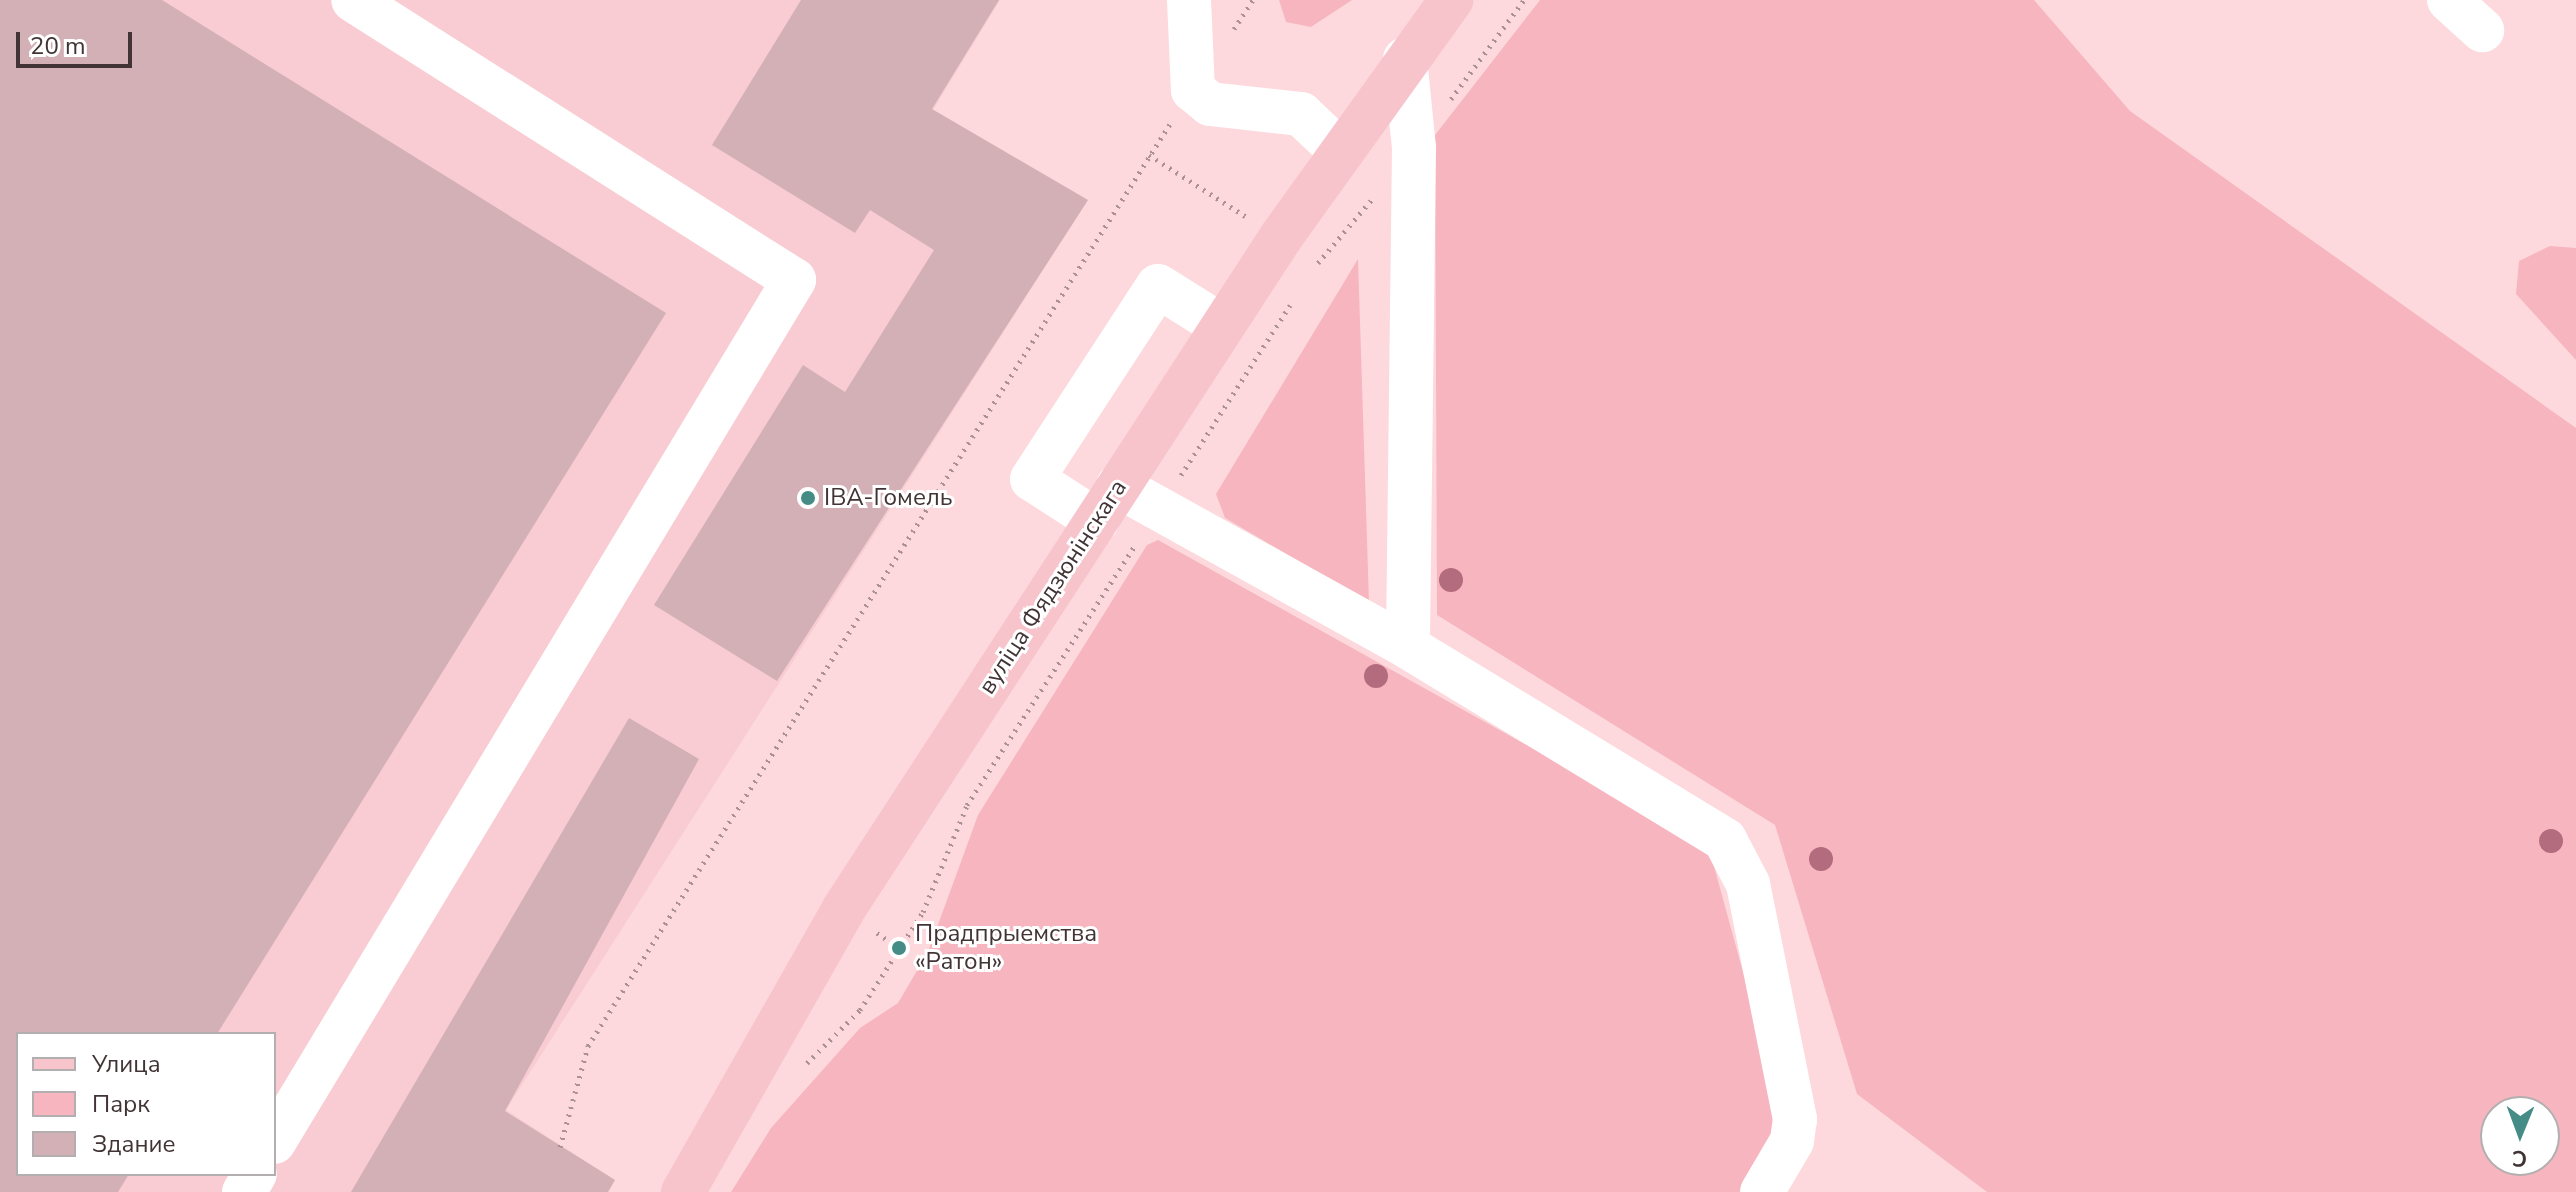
<!DOCTYPE html>
<meta charset="utf-8">
<style>
body{margin:0}
#map{position:relative;width:2576px;height:1192px;overflow:hidden;background:#fdd9dd;font-family:"Nunito Sans",sans-serif}
div>[style]{position:absolute}
.built>*{inset:0;background:#f8ccd2}
.green>*{inset:0;background:#f7b6bf}
.building>*{inset:0;background:#d3b0b5}
.path>*{height:5px;margin-top:-2.5px;transform-origin:0;background:repeating-linear-gradient(90deg,#ab9194 0 2px,transparent 0 8px)}
.minor>*{height:44px;margin:-22px;padding:0 22px;transform-origin:22px;border-radius:22px;background:#fff}
.major>*{height:44px;margin:-22px;padding:0 22px;transform-origin:22px;border-radius:22px;background:#f7c4cc}
.trees>*{width:24px;height:24px;margin:-12px;border-radius:50%;background:#b26c7e}
.dots>*{width:22px;height:22px;translate:-50% -50%;box-sizing:border-box;border:4px solid #fff;border-radius:50%}
span{translate:-50% -50%;white-space:nowrap;text-align:center;line-height:1.15;-webkit-text-stroke:6px #fff;paint-order:stroke}
.poi-label{font-size:24px;color:#423436}
.left{translate:0 -50%;text-align:left}
.street-label{font-size:24px;color:#423436}
.legend{position:absolute;left:16px;top:1032px;width:260px;height:144px;box-sizing:border-box;background:#fff;border:2px solid #b3aeaf;margin:0;padding:10px 14px;list-style:none;font-size:24px;color:#423436}
.legend li{display:flex;align-items:center;gap:16px;height:40px}
.legend b{width:40px;border:2px solid #b3aeaf}
.north{position:absolute;left:2480px;top:1096px;width:80px;height:80px;box-sizing:border-box;background:#fff;border:2px solid #b3aeaf;border-radius:50%;rotate:181deg;font-size:22px;font-weight:700;line-height:32px;text-align:center;color:#423436}
.north::after{content:'';display:block;margin:auto;width:28px;height:36px;background:#458c87;clip-path:polygon(50% 0,100% 100%,50% 72%,0 100%)}
.scale{position:absolute;left:16px;top:32px;width:116px;height:36px;box-sizing:border-box;border:4px solid #423436;border-top:0;padding-left:10px;font-size:24px;line-height:28px;white-space:nowrap;color:#423436;-webkit-text-stroke:6px #fff;paint-order:stroke}
</style>
<div id="map">
<div class="built">
<div style="clip-path:polygon(evenodd,0 0,1000px 0,933px 110px,1088px 200px,506px 1110px,615px 1180px,608px 1192px,0 1192px,0 0,18px 1034px,274px 1034px,274px 1174px,18px 1174px,18px 1034px)"></div>
</div>
<div class="green">
<div style="clip-path:polygon(1279px 0,1352px 0,1311px 27px,1286px 22px)"></div>
<div style="clip-path:polygon(evenodd,1540px 0,2034px 0,2130px 111px,2576px 428px,2576px 1192px,1987px 1192px,1857px 1094px,1775px 825px,1437px 615px,1435px 135px,1540px 0,2496px 1112px,2544px 1112px,2544px 1160px,2496px 1160px,2496px 1112px)"></div>
<div style="clip-path:polygon(2550px 246px,2576px 248px,2576px 360px,2516px 294px,2519px 261px)"></div>
<div style="clip-path:polygon(1358px 259px,1369px 602px,1225px 518px,1216px 494px)"></div>
<div style="clip-path:polygon(1158px 540px,1692px 837px,1712px 859px,1779px 1103px,1780px 1119px,1741px 1192px,731px 1192px,771px 1128px,860px 1028px,898px 1003px,928px 952px,978px 815px,1147px 545px)"></div>
</div>
<div class="building">
<div style="clip-path:polygon(0 0,162px 0,666px 313px,217px 1034px,18px 1034px,18px 1174px,129px 1174px,118px 1192px,0 1192px)"></div>
<div style="clip-path:polygon(801px 0,999px 0,932px 109px,1088px 200px,777px 681px,654px 605px,803px 365px,845px 392px,934px 250px,870px 210px,855px 233px,712px 145px)"></div>
<div style="clip-path:polygon(629px 718px,699px 759px,505px 1111px,615px 1180px,608px 1192px,351px 1192px)"></div>
</div>
<div class="path">
<div style="left:1234px;top:29px;width:35px;rotate:-57deg"></div>
<div style="left:1451px;top:99px;width:123px;rotate:-53.6deg"></div>
<div style="left:1149px;top:155px;width:114px;rotate:32.4deg"></div>
<div style="left:1318px;top:263px;width:85px;rotate:-49.8deg"></div>
<div style="left:1181px;top:475px;width:202px;rotate:-57.3deg"></div>
<div style="left:877px;top:933px;width:27px;rotate:34deg"></div>
<div style="left:807px;top:1063px;width:75px;rotate:-45deg"></div>
<div style="left:860px;top:1010px;width:117px;rotate:-57.3deg"></div>
<div style="left:923px;top:912px;width:116px;rotate:-67.6deg"></div>
<div style="left:967px;top:805px;width:311px;rotate:-57.1deg"></div>
<div style="left:560px;top:1147px;width:105px;rotate:-74.5deg"></div>
<div style="left:588px;top:1046px;width:1090px;rotate:-57.74deg"></div>
</div>
<div class="minor">
<div style="left:1189px;top:0;width:90px;rotate:87.5deg"></div>
<div style="left:1193px;top:90px;width:22px;rotate:39deg"></div>
<div style="left:1210px;top:104px;width:92px;rotate:6.3deg"></div>
<div style="left:1301px;top:114px;width:52px;rotate:43.5deg"></div>
<div style="left:2449px;top:0;width:45px;rotate:42.3deg"></div>
<div style="left:1405px;top:59px;width:89px;rotate:84.2deg"></div>
<div style="left:1414px;top:148px;width:499px;rotate:90.7deg"></div>
<div style="left:1118px;top:486px;width:332px;rotate:29deg"></div>
<div style="left:1408px;top:647px;width:371px;rotate:31.3deg"></div>
<div style="left:1725px;top:840px;width:50px;rotate:62.4deg"></div>
<div style="left:1748px;top:884px;width:240px;rotate:78.7deg"></div>
<div style="left:1795px;top:1119px;width:22px;rotate:98deg"></div>
<div style="left:1792px;top:1141px;width:59px;rotate:120.5deg"></div>
<div style="left:1097px;top:521px;width:77px;rotate:-147.1deg"></div>
<div style="left:1032px;top:479px;width:230px;rotate:-56.9deg"></div>
<div style="left:1158px;top:286px;width:75px;rotate:32deg"></div>
<div style="left:274px;top:1142px;width:1007px;rotate:-58.9deg"></div>
<div style="left:794px;top:280px;width:522px;rotate:-147.59deg"></div>
<div style="left:244px;top:1192px;width:21px;rotate:-59deg"></div>
</div>
<div class="major">
<div style="left:683px;top:1192px;width:324px;rotate:-60.4deg"></div>
<div style="left:843px;top:910px;width:803px;rotate:-56.94deg"></div>
<div style="left:1281px;top:237px;width:292px;rotate:-54.3deg"></div>
</div>
<div class="trees">
<div style="left:1451px;top:580px"></div>
<div style="left:1376px;top:676px"></div>
<div style="left:2551px;top:841px"></div>
<div style="left:1821px;top:859px"></div>
</div>
<div class="dots">
<div style="left:808px;top:498px;background:#458c87"></div>
<div style="left:899px;top:948px;background:#458c87"></div>
</div>
<div class="poi-label">
<span class="left" style="left:824px;top:498px">IBA-Гомель</span>
<span class="left" style="left:915px;top:948px">Прадпрыемства<br>«Ратон»</span>
</div>
<div class="street-label">
<span style="left:1053px;top:587px;rotate:-57deg">вуліца Фядзюнінскага</span>
</div>
<ul class="legend">
<li><b style="height:10px;background:#f7c4cc"></b>Улица</li>
<li><b style="height:22px;background:#f7b6bf"></b>Парк</li>
<li><b style="height:22px;background:#d3b0b5"></b>Здание</li>
</ul>
<div class="north">С</div>
<div class="scale">20 m</div>
</div>
